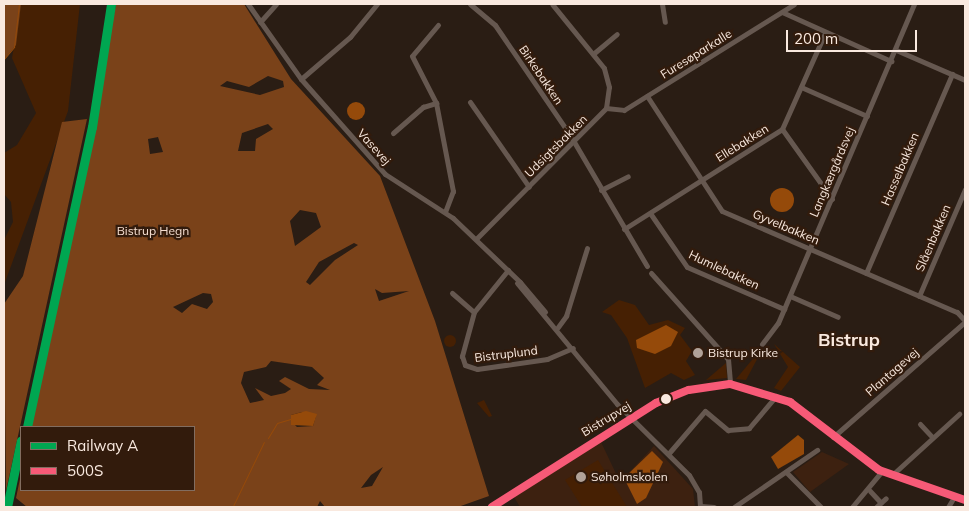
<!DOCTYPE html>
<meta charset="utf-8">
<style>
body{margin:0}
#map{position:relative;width:969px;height:511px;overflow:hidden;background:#2a1d14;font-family:Mulish,sans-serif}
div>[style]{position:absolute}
.built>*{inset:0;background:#3d2110}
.green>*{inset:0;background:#462003}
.round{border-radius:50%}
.forest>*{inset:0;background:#7a4219}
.water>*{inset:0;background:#954a0a}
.stream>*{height:1px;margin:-0.5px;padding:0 0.5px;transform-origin:0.5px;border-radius:0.5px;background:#954a0a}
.minor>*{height:5px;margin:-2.5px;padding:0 2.5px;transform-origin:2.5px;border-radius:2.5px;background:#665850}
.major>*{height:6px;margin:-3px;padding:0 3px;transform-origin:3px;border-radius:3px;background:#68584d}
.bus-1>*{height:8px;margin:-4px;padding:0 4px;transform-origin:4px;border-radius:4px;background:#f75a77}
.rail-1>*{height:9px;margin:-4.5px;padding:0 4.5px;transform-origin:4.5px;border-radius:4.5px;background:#00a651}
.dots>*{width:14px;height:14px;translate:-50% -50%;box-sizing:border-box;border:2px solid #321b0c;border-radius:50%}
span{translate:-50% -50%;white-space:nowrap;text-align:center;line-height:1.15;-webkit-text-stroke:4.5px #321b0c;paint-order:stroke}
.street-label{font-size:12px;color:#f9e9df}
.park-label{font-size:12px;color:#f5ded0}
.poi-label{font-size:12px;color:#f9e9df}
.left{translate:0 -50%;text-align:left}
.district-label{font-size:18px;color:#f9e9df;font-weight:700}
.frame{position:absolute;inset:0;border:5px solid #f9e9df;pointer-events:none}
.legend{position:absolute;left:20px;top:426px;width:175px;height:65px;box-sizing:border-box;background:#321b0c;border:1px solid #826d60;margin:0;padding:6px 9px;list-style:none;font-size:15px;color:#f9e9df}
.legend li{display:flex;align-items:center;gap:10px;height:25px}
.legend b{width:25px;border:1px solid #826d60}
.scale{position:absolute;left:786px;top:30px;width:131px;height:22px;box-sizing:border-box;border:2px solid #f9e9df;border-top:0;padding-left:6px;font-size:15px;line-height:18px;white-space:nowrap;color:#f9e9df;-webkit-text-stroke:4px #321b0c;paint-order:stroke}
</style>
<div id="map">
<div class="built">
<div style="clip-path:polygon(601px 442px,620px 482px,654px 446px,693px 489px,695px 507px,520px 507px,514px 497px)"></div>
<div style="clip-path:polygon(822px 452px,849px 464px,810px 492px,793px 472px)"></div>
</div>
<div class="green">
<div style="clip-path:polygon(21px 4px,80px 4px,68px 111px,4px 285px,4px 240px,13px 222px,11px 202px,4px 194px,4px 153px,17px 145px,36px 113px,12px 58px)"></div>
<div style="clip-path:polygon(619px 300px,635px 305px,649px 325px,668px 320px,685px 328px,680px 335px,692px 351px,686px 361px,695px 375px,684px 380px,671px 373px,645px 388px,627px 338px,611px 315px,602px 312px)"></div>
<div class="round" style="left:444px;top:335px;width:12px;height:12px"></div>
<div style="clip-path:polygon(774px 344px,800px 367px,781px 391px,774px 388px,788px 367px)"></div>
<div style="clip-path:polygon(763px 348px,746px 380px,736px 379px,762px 348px)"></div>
<div style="clip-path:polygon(726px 363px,727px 378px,706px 380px)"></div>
<div style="clip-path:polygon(484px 400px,492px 416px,489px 417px,477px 403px)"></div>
<div style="clip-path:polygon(598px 460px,627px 507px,582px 507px,565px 480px)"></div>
</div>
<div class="forest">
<div style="clip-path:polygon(4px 4px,21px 4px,16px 45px,4px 60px)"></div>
<div style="clip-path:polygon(evenodd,116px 4px,244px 4px,291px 79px,380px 176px,435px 321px,489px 496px,458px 507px,325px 507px,320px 501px,317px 507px,27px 507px,16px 498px,21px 474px,21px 490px,194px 490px,194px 427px,31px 427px,116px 4px,268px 76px,283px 81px,284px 87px,260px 95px,220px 86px,227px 81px,249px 87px,268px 76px,116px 4px,268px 124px,273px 129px,256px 139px,255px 151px,238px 151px,242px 133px,268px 124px,116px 4px,158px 137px,163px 152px,150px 154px,148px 139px,158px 137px,116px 4px,300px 210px,316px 213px,321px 227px,295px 246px,290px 221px,300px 210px,116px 4px,354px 243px,358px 245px,335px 260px,310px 285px,306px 282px,319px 262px,354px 243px,116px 4px,375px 289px,382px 293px,409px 291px,379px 301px,375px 289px,116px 4px,203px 293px,211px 294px,213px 302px,207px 309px,192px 304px,182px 313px,173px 307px,203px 293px,116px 4px,271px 361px,312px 367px,324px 378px,317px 385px,330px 390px,309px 389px,285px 377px,279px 381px,291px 389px,285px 393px,271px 396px,255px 388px,264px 400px,250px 403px,241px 383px,244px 372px,266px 367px,271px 361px,116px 4px,302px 412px,316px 416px,313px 426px,297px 427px,291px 421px,291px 415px,302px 412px,116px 4px,383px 467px,372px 486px,361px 488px,371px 475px,383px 467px)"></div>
<div style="clip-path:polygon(87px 119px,6px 491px,4px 304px,23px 276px,62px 122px)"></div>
</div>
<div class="water">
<div class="round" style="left:347px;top:102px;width:18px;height:18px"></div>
<div class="round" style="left:770px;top:188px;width:24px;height:24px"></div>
<div style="clip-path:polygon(666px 325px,678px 332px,671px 346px,655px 354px,637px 348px,636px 340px)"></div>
<div style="clip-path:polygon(306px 411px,317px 414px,313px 426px,291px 425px,291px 415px)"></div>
<div style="clip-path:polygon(798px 435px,804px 440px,804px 454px,778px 469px,771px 457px)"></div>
<div style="clip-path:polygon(652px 451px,663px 462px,646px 498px,637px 504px,624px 478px)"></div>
</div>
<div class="stream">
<div style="left:4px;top:59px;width:16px;rotate:-50deg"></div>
<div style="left:14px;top:47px;width:43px;rotate:-83.4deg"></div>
<div style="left:268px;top:438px;width:17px;rotate:-59deg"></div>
<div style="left:277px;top:423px;width:14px;rotate:-17deg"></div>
<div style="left:233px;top:506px;width:71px;rotate:-64.2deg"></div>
</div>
<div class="minor">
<div style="left:248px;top:4px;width:92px;rotate:54.8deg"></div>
<div style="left:301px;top:79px;width:127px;rotate:48.5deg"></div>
<div style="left:385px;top:174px;width:81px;rotate:32.9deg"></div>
<div style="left:453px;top:218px;width:93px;rotate:43.7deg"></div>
<div style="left:520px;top:282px;width:39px;rotate:50deg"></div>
<div style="left:470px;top:4px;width:33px;rotate:40deg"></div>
<div style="left:495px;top:25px;width:133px;rotate:55.7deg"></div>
<div style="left:570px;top:135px;width:152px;rotate:59.6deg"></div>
<div style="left:662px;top:4px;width:18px;rotate:81deg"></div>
<div style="left:782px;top:12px;width:120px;rotate:24.2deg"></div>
<div style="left:260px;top:22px;width:24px;rotate:-48deg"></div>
<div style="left:438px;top:25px;width:40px;rotate:130deg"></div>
<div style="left:412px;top:56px;width:53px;rotate:62.9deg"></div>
<div style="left:436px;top:103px;width:90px;rotate:79.1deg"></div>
<div style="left:453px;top:191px;width:22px;rotate:111deg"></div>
<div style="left:896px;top:50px;width:75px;rotate:23.5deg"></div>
<div style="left:593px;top:54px;width:31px;rotate:-40deg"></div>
<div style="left:301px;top:79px;width:65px;rotate:-40.6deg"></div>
<div style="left:350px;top:37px;width:43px;rotate:-50.7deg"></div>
<div style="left:801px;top:87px;width:72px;rotate:23.7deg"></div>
<div style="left:647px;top:96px;width:137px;rotate:56.9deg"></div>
<div style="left:722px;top:211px;width:256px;rotate:23.3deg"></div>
<div style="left:957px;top:312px;width:12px;rotate:48deg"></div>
<div style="left:470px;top:102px;width:103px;rotate:55.2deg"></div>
<div style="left:606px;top:108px;width:18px;rotate:6deg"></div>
<div style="left:624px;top:110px;width:200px;rotate:-31.9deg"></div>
<div style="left:782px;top:129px;width:86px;rotate:54.5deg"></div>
<div style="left:393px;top:133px;width:40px;rotate:-41deg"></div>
<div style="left:423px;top:107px;width:14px;rotate:-17deg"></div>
<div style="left:601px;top:190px;width:30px;rotate:-27deg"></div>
<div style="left:650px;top:213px;width:65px;rotate:55.6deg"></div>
<div style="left:687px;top:267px;width:106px;rotate:23.4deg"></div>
<div style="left:624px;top:229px;width:187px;rotate:-32.3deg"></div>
<div style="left:782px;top:129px;width:105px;rotate:-65.9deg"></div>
<div style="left:476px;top:239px;width:185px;rotate:-45.2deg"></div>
<div style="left:606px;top:108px;width:21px;rotate:-82deg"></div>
<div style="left:609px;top:87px;width:20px;rotate:-105deg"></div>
<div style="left:604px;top:68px;width:82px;rotate:-129.1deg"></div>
<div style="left:508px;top:270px;width:54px;rotate:129deg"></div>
<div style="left:474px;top:312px;width:46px;rotate:105.3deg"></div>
<div style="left:462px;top:356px;width:9px;rotate:72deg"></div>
<div style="left:465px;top:365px;width:13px;rotate:18deg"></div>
<div style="left:477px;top:369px;width:71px;rotate:-8.1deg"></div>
<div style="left:547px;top:359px;width:28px;rotate:-23deg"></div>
<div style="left:651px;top:273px;width:115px;rotate:48.2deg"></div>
<div style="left:728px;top:359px;width:25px;rotate:85deg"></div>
<div style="left:866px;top:273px;width:217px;rotate:-66.6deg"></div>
<div style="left:517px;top:283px;width:157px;rotate:50.4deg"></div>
<div style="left:617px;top:404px;width:101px;rotate:44.6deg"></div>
<div style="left:689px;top:475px;width:20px;rotate:60deg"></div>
<div style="left:699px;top:492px;width:15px;rotate:86deg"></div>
<div style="left:452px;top:293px;width:29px;rotate:41deg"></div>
<div style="left:790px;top:296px;width:52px;rotate:23.6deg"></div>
<div style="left:919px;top:296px;width:116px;rotate:-66.7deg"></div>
<div style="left:558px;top:327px;width:14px;rotate:-54deg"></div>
<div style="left:566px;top:316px;width:71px;rotate:-72.8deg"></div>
<div style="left:762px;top:344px;width:26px;rotate:-53deg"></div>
<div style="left:778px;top:323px;width:347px;rotate:-66.9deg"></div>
<div style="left:920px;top:424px;width:18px;rotate:47deg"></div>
<div style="left:833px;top:437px;width:175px;rotate:-41.1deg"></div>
<div style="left:669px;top:453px;width:55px;rotate:-49.4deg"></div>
<div style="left:705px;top:411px;width:30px;rotate:40deg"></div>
<div style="left:728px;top:430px;width:21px;rotate:-5deg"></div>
<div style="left:749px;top:428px;width:42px;rotate:-49.8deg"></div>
<div style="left:786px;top:472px;width:49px;rotate:45deg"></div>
<div style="left:892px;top:475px;width:91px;rotate:-42.3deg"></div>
<div style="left:870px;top:491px;width:16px;rotate:47deg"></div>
<div style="left:701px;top:506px;width:13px;rotate:4deg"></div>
<div style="left:734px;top:507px;width:101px;rotate:-34.5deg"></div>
<div style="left:852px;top:507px;width:47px;rotate:-50.2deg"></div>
<div style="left:876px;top:507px;width:13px;rotate:-42deg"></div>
<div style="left:948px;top:507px;width:12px;rotate:-59deg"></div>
</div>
<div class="major">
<div style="left:492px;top:507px;width:194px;rotate:-32.4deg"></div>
<div style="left:656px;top:403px;width:35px;rotate:-22deg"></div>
<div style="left:689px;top:390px;width:41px;rotate:-8.3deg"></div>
<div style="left:730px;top:384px;width:63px;rotate:16.7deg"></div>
<div style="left:790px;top:402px;width:112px;rotate:37.4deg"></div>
<div style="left:879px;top:470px;width:91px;rotate:19.2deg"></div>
</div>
<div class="bus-1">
<div style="left:492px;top:507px;width:194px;rotate:-32.4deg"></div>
<div style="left:656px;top:403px;width:35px;rotate:-22deg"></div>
<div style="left:689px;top:390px;width:41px;rotate:-8.3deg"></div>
<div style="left:730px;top:384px;width:63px;rotate:16.7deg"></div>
<div style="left:790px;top:402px;width:112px;rotate:37.4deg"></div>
<div style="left:879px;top:470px;width:91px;rotate:19.2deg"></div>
</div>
<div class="rail-1">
<div style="left:27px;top:427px;width:307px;rotate:-77.8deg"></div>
<div style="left:92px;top:127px;width:124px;rotate:-81.2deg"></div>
<div style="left:7px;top:507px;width:68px;rotate:-78.2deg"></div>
</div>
<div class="dots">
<div style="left:698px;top:353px;background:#b1a298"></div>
<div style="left:666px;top:399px;background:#f9e9df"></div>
<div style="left:581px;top:477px;background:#b1a298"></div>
</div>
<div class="street-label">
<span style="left:696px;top:54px;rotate:-32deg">Furesøparkalle</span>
<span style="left:541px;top:75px;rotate:56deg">Birkebakken</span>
<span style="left:742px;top:143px;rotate:-32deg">Ellebakken</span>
<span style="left:556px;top:146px;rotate:-45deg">Udsigtsbakken</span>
<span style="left:374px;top:147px;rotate:48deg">Vasevej</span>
<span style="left:900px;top:169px;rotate:-67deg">Hasselbakken</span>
<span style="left:832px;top:172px;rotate:-67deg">Langkærgårdsvej</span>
<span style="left:786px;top:227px;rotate:23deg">Gyvelbakken</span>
<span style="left:933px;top:238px;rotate:-67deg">Slåenbakken</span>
<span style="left:724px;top:270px;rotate:25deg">Humlebakken</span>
<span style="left:506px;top:354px;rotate:-7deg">Bistruplund</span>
<span style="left:892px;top:372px;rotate:-41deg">Plantagevej</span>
<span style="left:606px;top:419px;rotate:-31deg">Bistrupvej</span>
</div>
<div class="park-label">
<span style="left:153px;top:231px">Bistrup Hegn</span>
</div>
<div class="poi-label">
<span class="left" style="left:708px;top:353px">Bistrup Kirke</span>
<span class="left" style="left:591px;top:477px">Søholmskolen</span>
</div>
<div class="district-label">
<span style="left:849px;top:340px">Bistrup</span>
</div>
<div class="frame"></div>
<ul class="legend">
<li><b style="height:6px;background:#00a651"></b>Railway A</li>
<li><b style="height:6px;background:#f75a77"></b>500S</li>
</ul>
<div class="scale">200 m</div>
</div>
